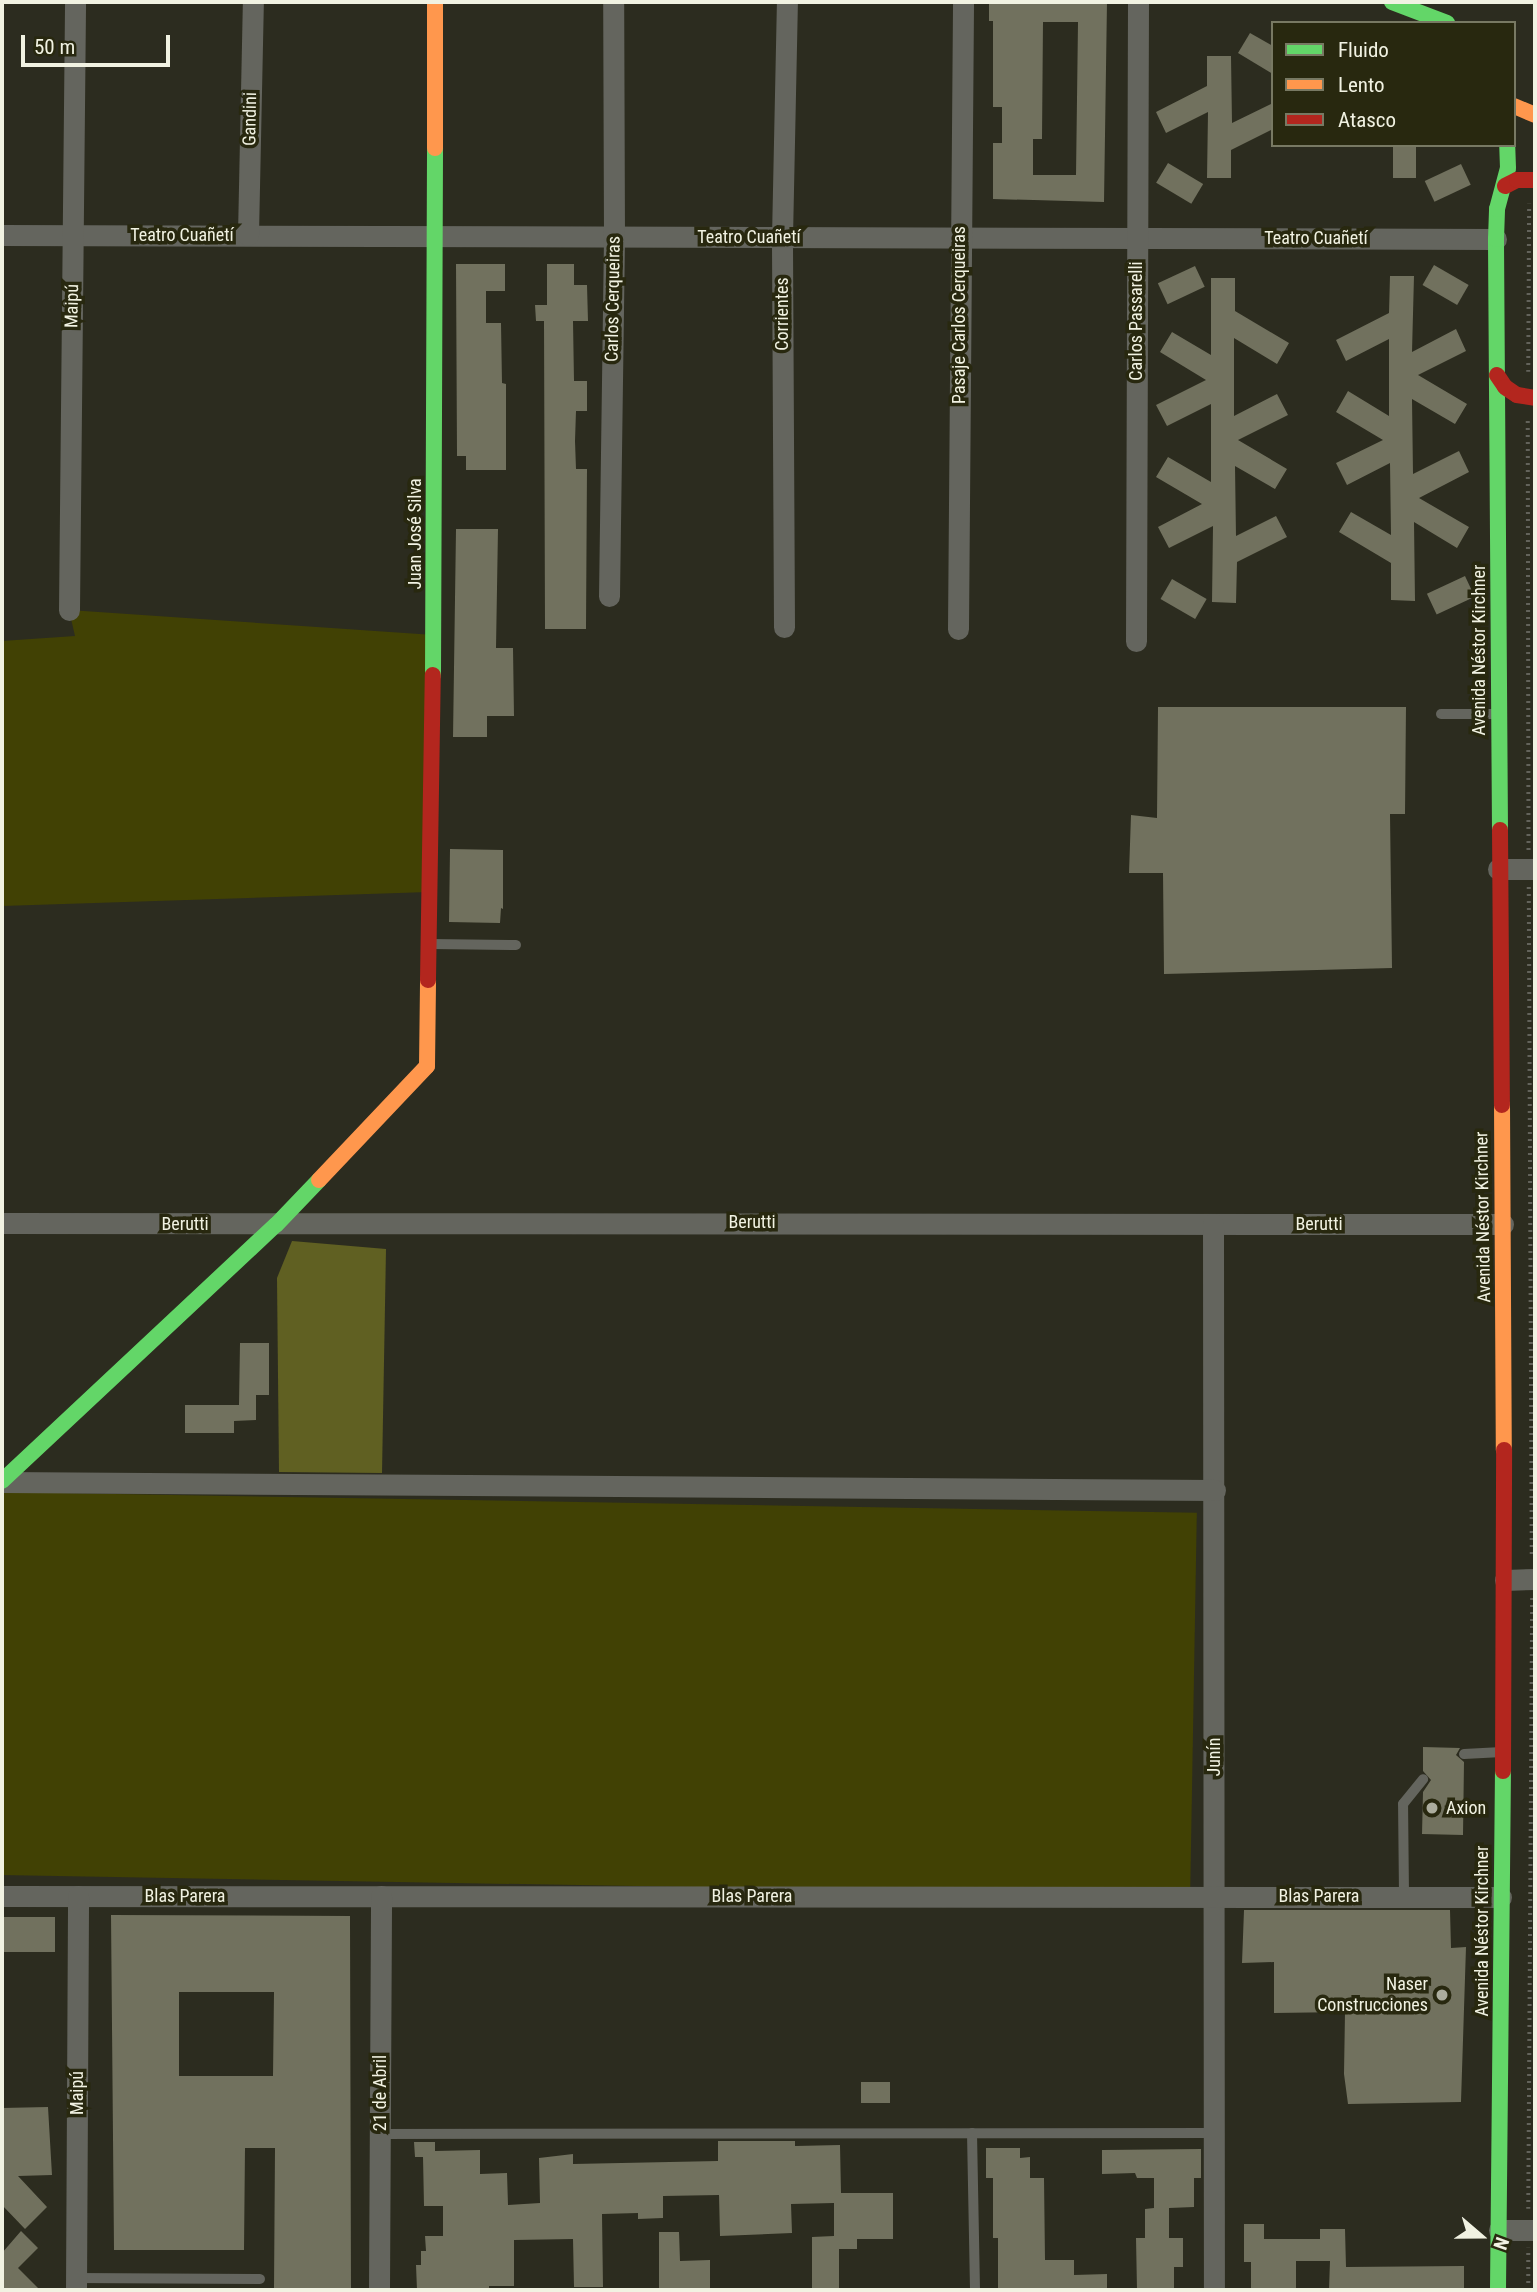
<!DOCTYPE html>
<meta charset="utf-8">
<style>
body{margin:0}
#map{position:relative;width:1537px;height:2292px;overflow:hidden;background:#2c2c1f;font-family:"Roboto Condensed",sans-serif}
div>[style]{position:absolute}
.green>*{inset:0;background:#414104;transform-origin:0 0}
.forest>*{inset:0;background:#606022}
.building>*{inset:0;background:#71715e;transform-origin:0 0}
.path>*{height:3.5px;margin-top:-1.75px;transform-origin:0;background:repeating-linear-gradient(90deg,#63635b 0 2px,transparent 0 7px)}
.lane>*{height:10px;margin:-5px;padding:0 5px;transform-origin:5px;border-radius:5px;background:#64655e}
.street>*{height:21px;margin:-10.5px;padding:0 10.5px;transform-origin:10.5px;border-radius:10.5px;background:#64655e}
.fast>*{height:16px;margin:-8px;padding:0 8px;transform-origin:8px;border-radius:8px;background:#63d668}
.slow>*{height:16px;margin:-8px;padding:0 8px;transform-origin:8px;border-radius:8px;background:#ff974d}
.jam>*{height:16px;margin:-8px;padding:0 8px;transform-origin:8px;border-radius:8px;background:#b3261e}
.dots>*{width:19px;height:19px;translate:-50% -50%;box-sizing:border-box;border:4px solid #28280f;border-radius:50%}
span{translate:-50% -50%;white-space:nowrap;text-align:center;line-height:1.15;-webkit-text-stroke:7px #28280f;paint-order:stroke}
.street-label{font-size:18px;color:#f1f2e2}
.poi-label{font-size:18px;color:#f1f2e2}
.left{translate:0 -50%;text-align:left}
.right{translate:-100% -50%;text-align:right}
.frame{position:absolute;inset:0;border:4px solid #f1f2e2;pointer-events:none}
.legend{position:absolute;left:1271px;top:21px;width:245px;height:126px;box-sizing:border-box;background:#28280f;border:2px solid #787963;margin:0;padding:9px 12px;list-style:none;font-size:21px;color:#f1f2e2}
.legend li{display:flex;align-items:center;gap:14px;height:35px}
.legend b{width:35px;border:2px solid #787963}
.north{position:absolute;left:1446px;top:2201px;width:70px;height:70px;-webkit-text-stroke:5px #28280f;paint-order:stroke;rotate:110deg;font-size:19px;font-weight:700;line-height:28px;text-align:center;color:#f1f2e2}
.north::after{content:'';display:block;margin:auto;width:24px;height:32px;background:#f1f2e2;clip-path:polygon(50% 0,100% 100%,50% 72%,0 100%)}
.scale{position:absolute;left:21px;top:35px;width:149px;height:32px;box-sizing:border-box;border:4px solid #f1f2e2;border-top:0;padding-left:9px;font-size:21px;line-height:24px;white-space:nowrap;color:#f1f2e2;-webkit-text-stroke:5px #28280f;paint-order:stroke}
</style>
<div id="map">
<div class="green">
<div style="clip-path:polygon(69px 610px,434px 635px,429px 892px,2px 906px,2px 641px,75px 636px)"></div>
<div style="left:3px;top:1492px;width:1194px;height:383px;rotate:1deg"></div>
</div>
<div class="forest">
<div style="clip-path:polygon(292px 1241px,386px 1249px,382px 1473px,279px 1472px,277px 1278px)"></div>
</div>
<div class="building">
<div style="clip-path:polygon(evenodd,989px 2px,1107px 2px,1104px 202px,993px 199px,993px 143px,1002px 143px,1002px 107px,993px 107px,993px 21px,989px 21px,989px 2px,1043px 22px,1078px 22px,1076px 175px,1033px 175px,1033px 139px,1042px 139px,1043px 22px)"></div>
<div style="clip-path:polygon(1250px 33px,1273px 46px,1273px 74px,1238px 53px)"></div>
<div style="clip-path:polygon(1207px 56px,1231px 56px,1232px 123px,1273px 103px,1273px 129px,1231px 150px,1231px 178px,1207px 178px,1208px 112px,1166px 133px,1156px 112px,1207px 86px)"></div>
<div style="left:1393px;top:145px;width:23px;height:33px"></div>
<div style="left:1168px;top:163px;width:41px;height:23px;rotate:31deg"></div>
<div style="left:1461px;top:164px;width:23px;height:40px;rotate:65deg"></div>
<div style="clip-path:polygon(456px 264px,505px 264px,505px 291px,486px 291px,486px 323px,501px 323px,502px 383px,506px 384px,506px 470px,466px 470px,466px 456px,457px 456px)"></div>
<div style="clip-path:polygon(547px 264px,574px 264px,574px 285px,587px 285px,588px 321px,573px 321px,574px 381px,587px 381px,587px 411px,576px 411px,575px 441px,576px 469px,587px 469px,586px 629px,545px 629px,544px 321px,536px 321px,535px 305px,547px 305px)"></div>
<div style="left:1434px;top:265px;width:40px;height:23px;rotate:30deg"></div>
<div style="left:1195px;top:266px;width:23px;height:41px;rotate:65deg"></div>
<div style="clip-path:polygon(1390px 276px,1414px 276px,1412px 352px,1456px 329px,1466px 351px,1418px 375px,1467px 404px,1455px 424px,1412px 399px,1413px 474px,1459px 451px,1469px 472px,1419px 498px,1469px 527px,1457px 548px,1414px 522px,1415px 601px,1391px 600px,1391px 563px,1339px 532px,1351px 512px,1391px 535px,1390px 463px,1347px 485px,1336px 463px,1383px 440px,1336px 412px,1348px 391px,1389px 416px,1389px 339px,1346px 361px,1336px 340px,1389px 313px)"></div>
<div style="clip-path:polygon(1211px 278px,1235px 278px,1235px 311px,1289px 343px,1277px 364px,1234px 338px,1234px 416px,1277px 394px,1288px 415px,1238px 440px,1287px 469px,1275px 489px,1235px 466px,1236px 536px,1276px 516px,1287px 537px,1237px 562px,1236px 603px,1212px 602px,1213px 526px,1169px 548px,1158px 527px,1202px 504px,1156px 477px,1168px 457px,1211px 482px,1211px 404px,1167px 426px,1156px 405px,1206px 380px,1160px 352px,1172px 332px,1211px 355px)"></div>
<div style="clip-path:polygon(456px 529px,498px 529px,496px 648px,513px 648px,514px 716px,487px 716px,487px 737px,453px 737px)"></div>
<div style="left:1465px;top:576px;width:23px;height:42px;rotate:65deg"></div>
<div style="left:1172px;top:579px;width:40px;height:23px;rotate:30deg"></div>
<div style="clip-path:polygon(1158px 707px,1406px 707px,1405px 814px,1390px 814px,1392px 968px,1164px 974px,1163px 873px,1129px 873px,1131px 815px,1157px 818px)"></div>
<div style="clip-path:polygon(450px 849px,503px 850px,503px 909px,501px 908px,500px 923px,449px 922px)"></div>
<div style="clip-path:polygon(240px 1343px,269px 1343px,269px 1395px,256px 1395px,256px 1420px,234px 1421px,234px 1433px,185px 1433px,185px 1405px,239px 1405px)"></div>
<div style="clip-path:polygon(1423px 1747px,1460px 1748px,1456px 1755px,1464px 1762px,1463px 1835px,1422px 1834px,1423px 1792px,1431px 1780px,1423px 1771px)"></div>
<div style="clip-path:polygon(1244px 1910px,1450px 1910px,1451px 1948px,1466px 1947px,1461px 2102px,1348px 2104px,1344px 2074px,1345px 2012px,1274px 2013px,1274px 1962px,1242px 1963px)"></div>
<div style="clip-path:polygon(evenodd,111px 1915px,350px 1916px,351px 2290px,274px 2290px,275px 2148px,245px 2148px,244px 2250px,114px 2250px,111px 1915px,179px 1992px,274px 1992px,273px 2076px,179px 2076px,179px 1992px)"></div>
<div style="left:2px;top:1917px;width:53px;height:35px"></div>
<div style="left:861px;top:2082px;width:29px;height:21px"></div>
<div style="clip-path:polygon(48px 2107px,52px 2175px,18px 2176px,47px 2207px,25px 2229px,2px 2205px,2px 2108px)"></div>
<div style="clip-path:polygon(718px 2141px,795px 2141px,795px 2146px,840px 2145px,841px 2193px,893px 2193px,893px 2239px,857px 2239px,857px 2249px,839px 2249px,839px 2290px,812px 2290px,812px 2237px,834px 2236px,834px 2203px,791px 2204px,792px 2233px,720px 2236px,719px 2195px,663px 2196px,663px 2218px,638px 2219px,638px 2213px,602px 2214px,603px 2287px,574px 2287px,573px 2239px,514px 2240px,514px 2286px,489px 2286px,489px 2290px,417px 2290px,416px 2265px,421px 2265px,421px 2251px,426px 2251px,425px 2236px,443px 2236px,443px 2206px,424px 2206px,423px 2157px,415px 2157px,414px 2142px,435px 2142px,435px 2151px,480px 2150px,480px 2174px,507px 2173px,508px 2205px,540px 2203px,539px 2158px,573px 2154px,573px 2164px,718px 2161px)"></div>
<div style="clip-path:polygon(986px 2148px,1020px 2148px,1020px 2158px,1030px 2157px,1030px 2178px,1044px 2178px,1045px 2260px,1074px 2260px,1074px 2275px,1107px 2274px,1107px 2290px,998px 2290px,998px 2238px,993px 2238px,993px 2178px,986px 2178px)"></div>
<div style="clip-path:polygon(1201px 2149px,1201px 2178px,1194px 2178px,1194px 2207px,1169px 2208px,1169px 2238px,1183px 2238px,1183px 2267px,1174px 2267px,1174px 2290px,1137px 2290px,1136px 2238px,1145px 2238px,1145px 2209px,1154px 2208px,1154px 2178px,1137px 2178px,1135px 2173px,1102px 2174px,1102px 2150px)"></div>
<div style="clip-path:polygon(1244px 2224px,1264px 2224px,1264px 2239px,1320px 2239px,1320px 2229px,1345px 2229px,1346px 2267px,1464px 2266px,1464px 2290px,1329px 2290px,1330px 2261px,1296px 2261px,1296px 2290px,1251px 2290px,1251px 2262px,1244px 2262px)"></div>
<div style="clip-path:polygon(21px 2231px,38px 2248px,18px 2268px,40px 2290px,2px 2290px,2px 2253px)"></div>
<div style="clip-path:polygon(659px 2232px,679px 2232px,680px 2261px,710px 2260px,710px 2290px,659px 2290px)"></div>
</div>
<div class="path">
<div style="left:1528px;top:372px;width:168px;rotate:-89.7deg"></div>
<div style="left:1528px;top:421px;width:430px;rotate:89.9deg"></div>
<div style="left:1529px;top:887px;width:671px;rotate:89.74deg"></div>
<div style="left:1528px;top:2209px;width:612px;rotate:-89.63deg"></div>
<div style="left:1528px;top:2290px;width:42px;rotate:-90deg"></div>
</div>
<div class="lane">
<div style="left:1441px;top:714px;width:55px"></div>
<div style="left:431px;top:944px;width:85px;rotate:0.7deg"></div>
<div style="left:1464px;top:1754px;width:38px;rotate:-3deg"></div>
<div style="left:1404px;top:1895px;width:91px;rotate:-90.6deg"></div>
<div style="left:1403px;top:1804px;width:32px;rotate:-51deg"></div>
<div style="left:972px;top:2133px;width:157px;rotate:88.9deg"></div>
<div style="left:379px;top:2134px;width:835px;rotate:-0.07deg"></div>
<div style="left:76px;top:2278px;width:184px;rotate:0.3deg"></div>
</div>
<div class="street">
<div style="left:2px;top:235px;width:1494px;rotate:0.15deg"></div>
<div style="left:248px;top:235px;width:233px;rotate:-88.8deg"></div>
<div style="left:609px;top:596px;width:360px;rotate:-89.2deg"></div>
<div style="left:614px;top:236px;width:234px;rotate:-90.2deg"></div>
<div style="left:69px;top:610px;width:608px;rotate:-89.43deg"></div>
<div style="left:784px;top:627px;width:390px;rotate:-90.3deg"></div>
<div style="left:782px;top:237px;width:235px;rotate:-88.8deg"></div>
<div style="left:958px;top:629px;width:627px;rotate:-89.54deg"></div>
<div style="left:1136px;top:641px;width:639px;rotate:-89.82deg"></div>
<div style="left:1498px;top:869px;width:37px"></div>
<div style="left:2px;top:1223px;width:1501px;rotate:0.04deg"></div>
<div style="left:1213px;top:1224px;width:1066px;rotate:89.95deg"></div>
<div style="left:2px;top:1482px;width:1213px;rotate:0.38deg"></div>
<div style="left:1505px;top:1580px;width:30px;rotate:-2deg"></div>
<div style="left:2px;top:1896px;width:1499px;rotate:0.04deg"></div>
<div style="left:1499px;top:2230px;width:36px"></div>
<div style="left:76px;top:2290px;width:394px;rotate:-89.7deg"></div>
<div style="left:379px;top:2290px;width:394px;rotate:-89.7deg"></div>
</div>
<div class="fast">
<div style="left:1392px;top:2px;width:59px;rotate:20.9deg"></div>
<div style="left:433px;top:675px;width:527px;rotate:-89.78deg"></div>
<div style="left:1500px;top:830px;width:591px;rotate:-90.39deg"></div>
<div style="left:1496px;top:239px;width:30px;rotate:-88deg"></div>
<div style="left:1497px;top:209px;width:42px;rotate:-75deg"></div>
<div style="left:1508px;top:168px;width:23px;rotate:-92deg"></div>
<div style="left:2px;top:1481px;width:375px;rotate:-43.1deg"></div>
<div style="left:276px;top:1225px;width:62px;rotate:-46.3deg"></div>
<div style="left:1498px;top:2290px;width:519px;rotate:-89.45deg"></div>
</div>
<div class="slow">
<div style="left:1514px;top:106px;width:23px;rotate:23deg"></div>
<div style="left:435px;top:148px;width:146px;rotate:-90deg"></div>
<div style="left:1502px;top:1105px;width:345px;rotate:89.7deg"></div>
<div style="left:319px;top:1180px;width:157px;rotate:-46.5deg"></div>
<div style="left:427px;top:1066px;width:86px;rotate:-89.3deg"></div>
</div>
<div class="jam">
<div style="left:1505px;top:186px;width:13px;rotate:-27deg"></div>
<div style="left:1517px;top:180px;width:18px"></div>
<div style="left:1497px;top:375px;width:14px;rotate:56deg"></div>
<div style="left:1505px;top:387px;width:14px;rotate:34deg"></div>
<div style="left:1517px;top:395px;width:18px;rotate:9deg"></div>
<div style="left:1500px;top:830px;width:275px;rotate:89.6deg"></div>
<div style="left:428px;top:980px;width:305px;rotate:-89.1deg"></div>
<div style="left:1503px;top:1771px;width:321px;rotate:-89.8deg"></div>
</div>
<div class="dots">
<div style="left:1432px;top:1808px;background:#acad9e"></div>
<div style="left:1442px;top:1995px;background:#acad9e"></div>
</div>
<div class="street-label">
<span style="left:250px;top:119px;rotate:-89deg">Gandini</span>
<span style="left:182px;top:235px">Teatro Cuañetí</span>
<span style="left:749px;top:237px">Teatro Cuañetí</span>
<span style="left:1316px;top:238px">Teatro Cuañetí</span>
<span style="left:613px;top:299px;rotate:-89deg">Carlos Cerqueiras</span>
<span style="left:72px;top:306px;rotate:-89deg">Maipú</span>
<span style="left:782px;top:314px;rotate:-90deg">Corrientes</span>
<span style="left:959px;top:315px;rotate:-90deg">Pasaje Carlos Cerqueiras</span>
<span style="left:1136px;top:321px;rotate:-90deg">Carlos Passarelli</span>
<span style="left:415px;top:534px;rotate:-90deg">Juan José Silva</span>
<span style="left:1479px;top:650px;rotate:-90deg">Avenida Néstor Kirchner</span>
<span style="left:1483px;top:1217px;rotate:-91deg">Avenida Néstor Kirchner</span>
<span style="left:752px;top:1222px">Berutti</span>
<span style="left:185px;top:1224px">Berutti</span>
<span style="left:1319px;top:1224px">Berutti</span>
<span style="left:1214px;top:1757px;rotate:-90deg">Junín</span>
<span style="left:185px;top:1896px">Blas Parera</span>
<span style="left:752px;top:1896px">Blas Parera</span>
<span style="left:1319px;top:1896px">Blas Parera</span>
<span style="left:1482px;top:1931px;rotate:-90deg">Avenida Néstor Kirchner</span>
<span style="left:77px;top:2093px;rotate:-90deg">Maipú</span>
<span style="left:380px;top:2093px;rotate:-90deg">21 de Abril</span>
</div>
<div class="poi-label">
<span class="left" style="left:1446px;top:1808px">Axion</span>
<span class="right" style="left:1428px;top:1995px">Naser<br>Construcciones</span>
</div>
<div class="frame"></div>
<ul class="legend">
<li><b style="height:9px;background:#63d668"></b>Fluido</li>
<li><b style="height:9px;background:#ff974d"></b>Lento</li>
<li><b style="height:9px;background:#b3261e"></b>Atasco</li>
</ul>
<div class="north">N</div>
<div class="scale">50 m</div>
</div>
